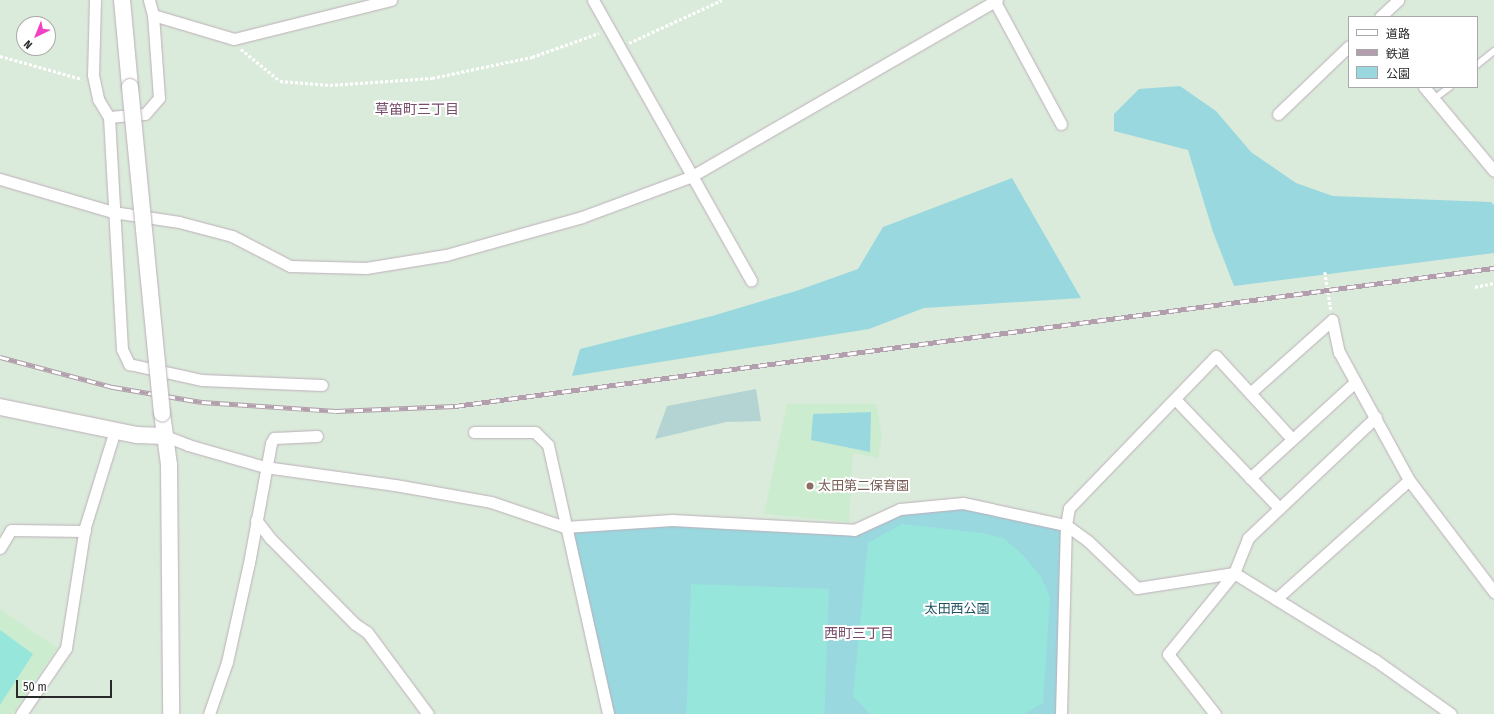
<!DOCTYPE html>
<meta charset="utf-8">
<style>
body{margin:0}
#map{position:relative;width:1494px;height:714px;overflow:hidden;background:#dbebdb;font-family:"Fira Sans Condensed","Noto Sans JP",sans-serif}
div>[style]{position:absolute}
.education>*{inset:0;background:#cbeccf}
.green>*{inset:0;background:#9ad8df}
.cemetery>*{inset:0;background:#b3d4d2}
.pitch>*{inset:0;background:#96e6db;transform-origin:0 0}
.path>*{height:2.5px;margin-top:-1.25px;transform-origin:0;background:repeating-linear-gradient(90deg,#fff 0 3px,transparent 0 5px)}
.roads{filter:drop-shadow(0 0 1px #bcafb9) drop-shadow(0 0 1px #bcafb9)}
.lane>*{height:5.5px;margin:-2.75px;padding:0 2.75px;transform-origin:2.75px;border-radius:2.75px;background:#fff}
.street>*{height:11px;margin:-5.5px;padding:0 5.5px;transform-origin:5.5px;border-radius:5.5px;background:#fff}
.secondary>*{height:16px;margin:-8px;padding:0 8px;transform-origin:8px;border-radius:8px;background:#fff}
.rail>*{height:4.5px;margin-top:-2.25px;transform-origin:0;background:repeating-linear-gradient(90deg,#fff 0 9px,#b29eac 0 18px);box-sizing:border-box;border-block:1px solid #b29eac}
.bridges{filter:drop-shadow(0 0 1px #bcafb9) drop-shadow(0 0 1px #bcafb9)}
.secondary-bridge>*{height:16px;margin:-8px;padding:0 8px;transform-origin:8px;border-radius:8px;background:#fff}
.dots>*{width:11px;height:11px;translate:-50% -50%;box-sizing:border-box;border:2px solid #fff;border-radius:50%}
span{translate:-50% -50%;white-space:nowrap;text-align:center;line-height:1.15;-webkit-text-stroke:4px #fff;paint-order:stroke}
.education-label{font-size:13px;color:#785e54}
.left{translate:0 -50%;text-align:left}
.park-label{font-size:13px;color:#1d5262}
.neighbourhood-label{font-size:14px;color:#774c6c}
.legend{position:absolute;left:1348px;top:16px;width:130px;height:72px;box-sizing:border-box;background:#fff;border:1px solid #a9a9a9;margin:0;padding:5px 7px;list-style:none;font-size:12px;color:#292929}
.legend li{display:flex;align-items:center;gap:8px;height:20px}
.legend b{width:20px;border:1px solid #a9a9a9}
.north{position:absolute;left:16px;top:16px;width:40px;height:40px;box-sizing:border-box;background:#fff;border:1px solid #a9a9a9;border-radius:50%;rotate:223deg;font-size:11px;font-weight:700;line-height:16px;text-align:center;color:#292929}
.north::after{content:'';display:block;margin:auto;width:14px;height:18px;background:#f142c4;clip-path:polygon(50% 0,100% 100%,50% 72%,0 100%)}
.scale{position:absolute;left:16px;top:680px;width:96px;height:18px;box-sizing:border-box;border:2px solid #292929;border-top:0;padding-left:5px;font-size:12px;line-height:14px;white-space:nowrap;color:#292929;-webkit-text-stroke:3px #fff;paint-order:stroke}
</style>
<div id="map">
<div class="education">
<div style="clip-path:polygon(787px 404px,876px 404px,882px 437px,878px 458px,853px 453px,849px 522px,764px 514px)"></div>
<div style="clip-path:polygon(0 609px,57px 648px,12px 714px,0 714px)"></div>
</div>
<div class="green">
<div style="clip-path:polygon(1180px 86px,1216px 111px,1251px 152px,1296px 183px,1333px 196px,1491px 202px,1494px 205px,1494px 253px,1234px 286px,1213px 232px,1188px 150px,1114px 131px,1114px 114px,1139px 89px)"></div>
<div style="clip-path:polygon(1012px 178px,1081px 298px,924px 308px,869px 329px,572px 376px,580px 349px,712px 316px,796px 291px,858px 269px,883px 227px)"></div>
<div style="clip-path:polygon(871px 412px,870px 452px,811px 440px,813px 414px)"></div>
<div style="clip-path:polygon(963px 503px,1066px 525px,1061px 714px,608px 714px,565px 527px,672px 520px,854px 530px,900px 509px)"></div>
</div>
<div class="cemetery">
<div style="clip-path:polygon(756px 389px,761px 421px,726px 422px,655px 439px,667px 406px)"></div>
</div>
<div class="pitch">
<div style="clip-path:polygon(902px 524px,982px 533px,1003px 538px,1023px 555px,1041px 577px,1050px 597px,1043px 703px,1024px 714px,870px 714px,853px 696px,868px 543px)"></div>
<div style="left:691px;top:584px;width:138px;height:131px;rotate:2deg"></div>
<div style="clip-path:polygon(0 630px,33px 654px,0 705px)"></div>
</div>
<div class="path">
<div style="left:629px;top:43px;width:102px;rotate:-24.8deg"></div>
<div style="left:241px;top:49px;width:50px;rotate:39.4deg"></div>
<div style="left:280px;top:81px;width:50px;rotate:4.6deg"></div>
<div style="left:330px;top:85px;width:102px;rotate:-3.9deg"></div>
<div style="left:432px;top:78px;width:102px;rotate:-11.9deg"></div>
<div style="left:532px;top:57px;width:71px;rotate:-19.7deg"></div>
<div style="left:0;top:56px;width:85px;rotate:15.7deg"></div>
<div style="left:1325px;top:272px;width:38px;rotate:81deg"></div>
<div style="left:1475px;top:287px;width:19px;rotate:-12deg"></div>
</div>
<div class="roads">
<div class="lane">
<div style="left:1477px;top:65px;width:22px;rotate:-39deg"></div>
<div style="left:1434px;top:99px;width:20px;rotate:-37deg"></div>
</div>
<div class="street">
<div style="left:95px;top:0;width:75px;rotate:91.5deg"></div>
<div style="left:93px;top:75px;width:25px;rotate:78deg"></div>
<div style="left:98px;top:99px;width:21px;rotate:59deg"></div>
<div style="left:109px;top:117px;width:232px;rotate:86.8deg"></div>
<div style="left:122px;top:349px;width:17px;rotate:65deg"></div>
<div style="left:129px;top:364px;width:75px;rotate:12.4deg"></div>
<div style="left:202px;top:380px;width:120px;rotate:2.4deg"></div>
<div style="left:593px;top:0;width:322px;rotate:60.6deg"></div>
<div style="left:994px;top:0;width:141px;rotate:61.6deg"></div>
<div style="left:153px;top:15px;width:84px;rotate:16.5deg"></div>
<div style="left:234px;top:39px;width:162px;rotate:-14deg"></div>
<div style="left:1380px;top:17px;width:25px;rotate:-43deg"></div>
<div style="left:1424px;top:87px;width:109px;rotate:50.2deg"></div>
<div style="left:1278px;top:114px;width:98px;rotate:-43.8deg"></div>
<div style="left:109px;top:117px;width:36px;rotate:-5deg"></div>
<div style="left:145px;top:114px;width:21px;rotate:-49deg"></div>
<div style="left:159px;top:98px;width:83px;rotate:-94.1deg"></div>
<div style="left:153px;top:15px;width:16px;rotate:-105deg"></div>
<div style="left:0;top:179px;width:118px;rotate:16.3deg"></div>
<div style="left:113px;top:212px;width:67px;rotate:8.6deg"></div>
<div style="left:179px;top:222px;width:55px;rotate:14.8deg"></div>
<div style="left:232px;top:236px;width:65px;rotate:27.3deg"></div>
<div style="left:290px;top:266px;width:76px;rotate:1.5deg"></div>
<div style="left:366px;top:268px;width:81px;rotate:-9.2deg"></div>
<div style="left:446px;top:255px;width:141px;rotate:-15.6deg"></div>
<div style="left:582px;top:217px;width:117px;rotate:-20.4deg"></div>
<div style="left:692px;top:176px;width:352px;rotate:-30deg"></div>
<div style="left:1250px;top:393px;width:110px;rotate:-41.7deg"></div>
<div style="left:1332px;top:320px;width:33px;rotate:78deg"></div>
<div style="left:1339px;top:352px;width:146px;rotate:61.3deg"></div>
<div style="left:1409px;top:480px;width:141px;rotate:52.8deg"></div>
<div style="left:1175px;top:399px;width:151px;rotate:46.3deg"></div>
<div style="left:474px;top:432px;width:61px"></div>
<div style="left:535px;top:432px;width:18px;rotate:45deg"></div>
<div style="left:548px;top:445px;width:276px;rotate:77.4deg"></div>
<div style="left:165px;top:436px;width:25px;rotate:21deg"></div>
<div style="left:188px;top:445px;width:80px;rotate:15.9deg"></div>
<div style="left:265px;top:467px;width:131px;rotate:7.9deg"></div>
<div style="left:395px;top:485px;width:97px;rotate:10deg"></div>
<div style="left:491px;top:502px;width:78px;rotate:18.7deg"></div>
<div style="left:565px;top:527px;width:107px;rotate:-3.7deg"></div>
<div style="left:672px;top:520px;width:182px;rotate:3.1deg"></div>
<div style="left:854px;top:530px;width:51px;rotate:-24.5deg"></div>
<div style="left:900px;top:509px;width:63px;rotate:-5.4deg"></div>
<div style="left:963px;top:503px;width:105px;rotate:12.1deg"></div>
<div style="left:1066px;top:525px;width:27px;rotate:36deg"></div>
<div style="left:1088px;top:541px;width:68px;rotate:43.8deg"></div>
<div style="left:1137px;top:588px;width:98px;rotate:-8.8deg"></div>
<div style="left:1234px;top:573px;width:166px;rotate:31.7deg"></div>
<div style="left:1375px;top:660px;width:93px;rotate:35.4deg"></div>
<div style="left:1250px;top:478px;width:142px;rotate:-42.4deg"></div>
<div style="left:256px;top:520px;width:23px;rotate:52deg"></div>
<div style="left:270px;top:538px;width:121px;rotate:45.3deg"></div>
<div style="left:355px;top:624px;width:14px;rotate:34deg"></div>
<div style="left:367px;top:632px;width:102px;rotate:53.4deg"></div>
<div style="left:0;top:548px;width:21px;rotate:-59deg"></div>
<div style="left:11px;top:530px;width:74px;rotate:0.8deg"></div>
<div style="left:1276px;top:599px;width:178px;rotate:-41.8deg"></div>
<div style="left:21px;top:714px;width:80px;rotate:-55.7deg"></div>
<div style="left:66px;top:648px;width:122px;rotate:-81.1deg"></div>
<div style="left:85px;top:527px;width:102px;rotate:-72.8deg"></div>
<div style="left:209px;top:714px;width:55px;rotate:-70.9deg"></div>
<div style="left:227px;top:662px;width:101px;rotate:-77.5deg"></div>
<div style="left:249px;top:563px;width:122px;rotate:-79.6deg"></div>
<div style="left:271px;top:443px;width:6px;rotate:-59deg"></div>
<div style="left:274px;top:438px;width:43px;rotate:-2.7deg"></div>
<div style="left:1061px;top:714px;width:189px;rotate:-88.5deg"></div>
<div style="left:1066px;top:525px;width:17px;rotate:-80deg"></div>
<div style="left:1069px;top:508px;width:211px;rotate:-46deg"></div>
<div style="left:1216px;top:356px;width:113px;rotate:47.5deg"></div>
<div style="left:1215px;top:714px;width:76px;rotate:-128.1deg"></div>
<div style="left:1168px;top:654px;width:104px;rotate:-50.8deg"></div>
<div style="left:1234px;top:573px;width:38px;rotate:-68deg"></div>
<div style="left:1248px;top:538px;width:176px;rotate:-43.4deg"></div>
</div>
<div class="secondary">
<div style="left:122px;top:0;width:87px;rotate:84.7deg"></div>
<div style="left:0;top:407px;width:140px;rotate:11.6deg"></div>
<div style="left:137px;top:435px;width:28px;rotate:2deg"></div>
<div style="left:162px;top:413px;width:52px;rotate:82.3deg"></div>
<div style="left:169px;top:465px;width:249px;rotate:89.5deg"></div>
</div>
</div>
<div class="rail">
<div style="left:0;top:357px;width:117px;rotate:14.9deg"></div>
<div style="left:113px;top:387px;width:90px;rotate:9.6deg"></div>
<div style="left:202px;top:402px;width:134px;rotate:3.8deg"></div>
<div style="left:336px;top:411px;width:119px;rotate:-2.4deg"></div>
<div style="left:455px;top:406px;width:1048px;rotate:-7.57deg"></div>
</div>
<div class="bridges">
<div class="secondary-bridge">
<div style="left:130px;top:87px;width:328px;rotate:84.4deg"></div>
</div>
</div>
<div class="dots">
<div style="left:810px;top:486px;background:#8d6e63"></div>
</div>
<div class="education-label">
<span class="left" style="left:818px;top:486px">太田第二保育園</span>
</div>
<div class="park-label">
<span style="left:957px;top:609px">太田西公園</span>
</div>
<div class="neighbourhood-label">
<span style="left:417px;top:110px">草笛町三丁目</span>
<span style="left:859px;top:634px">西町三丁目</span>
</div>
<ul class="legend">
<li><b style="height:5px;background:#fff"></b>道路</li>
<li><b style="height:5px;background:#b29eac"></b>鉄道</li>
<li><b style="height:11px;background:#9ad8df"></b>公園</li>
</ul>
<div class="north">N</div>
<div class="scale">50 m</div>
</div>
